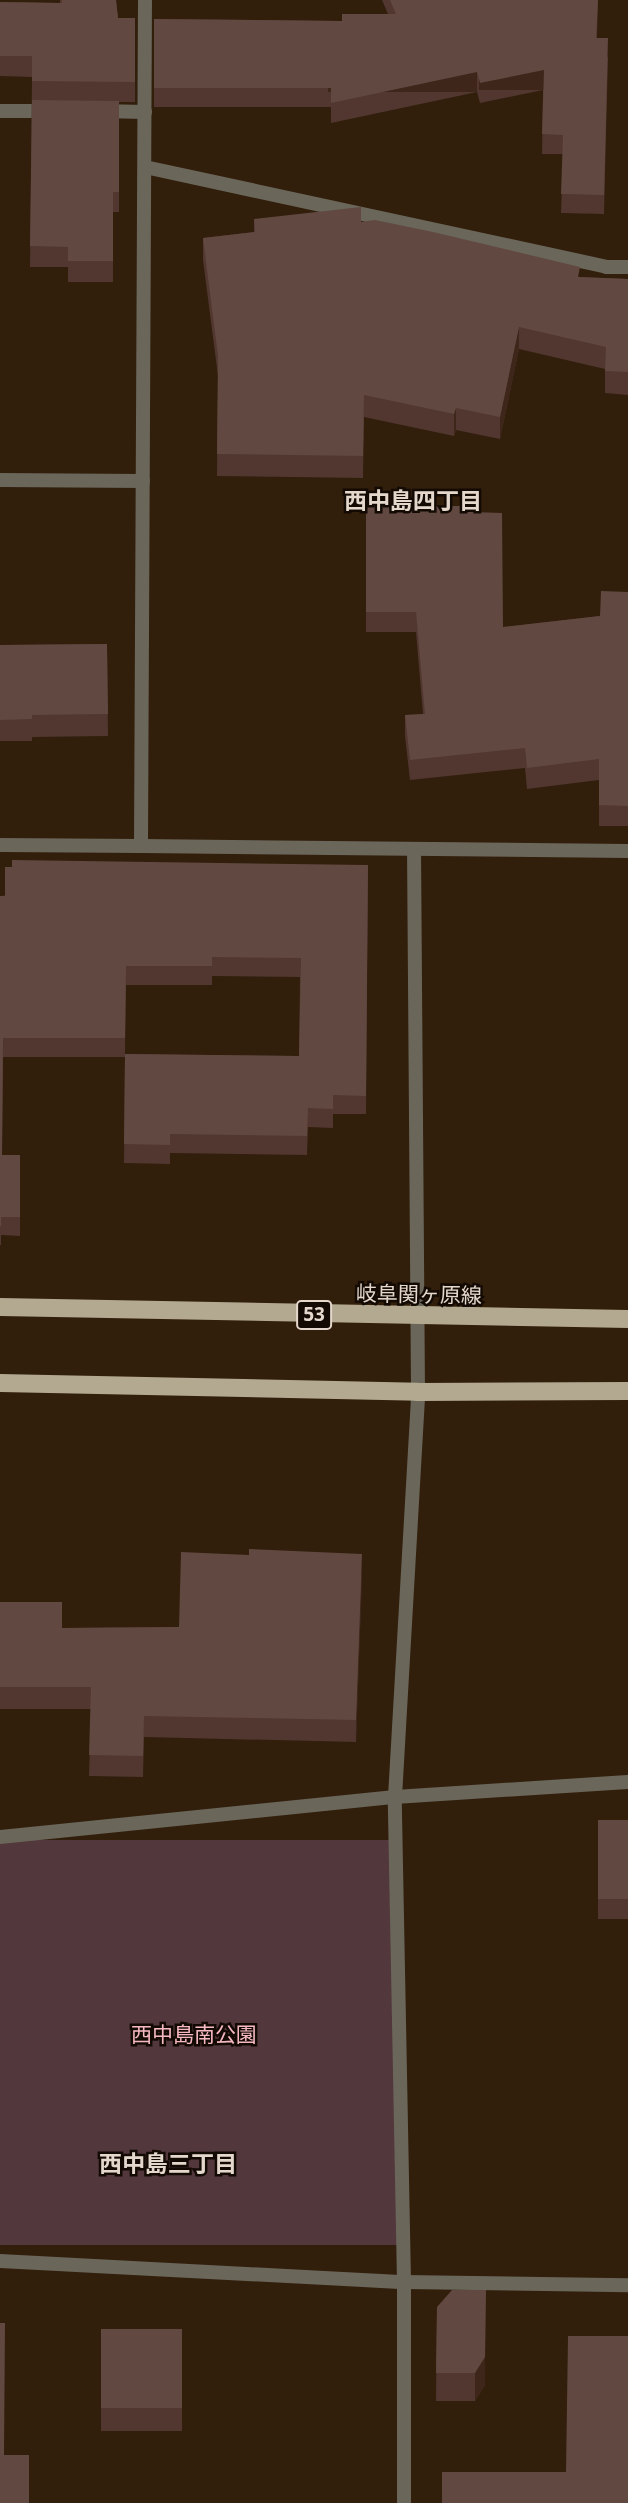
<!DOCTYPE html>
<meta charset="utf-8">
<style>
body{margin:0}
#map{position:relative;width:628px;height:2503px;overflow:hidden;background:#311e0b;font-family:"Noto Sans","Noto Sans JP",sans-serif}
div>[style]{position:absolute}
.green>*{inset:0;background:#52373c;transform-origin:0 0}
.minor>*{height:14px;margin:-7px;padding:0 7px;transform-origin:7px;border-radius:7px;background:#6a665a}
.primary>*{height:18px;margin:-9px;padding:0 9px;transform-origin:9px;border-radius:9px;background:#b2a990}
.wall>*{inset:0;background:#513730;transform-origin:0 0}
.shaded-wall>*{inset:0;background:#3e261a;transform-origin:0 0}
.building>*{inset:0;background:#614841;transform-origin:0 0}
span{translate:-50% -50%;white-space:nowrap;text-align:center;line-height:1.15;-webkit-text-stroke:5px #130a04;paint-order:stroke}
.shield-label span{padding:2px 5px;background:#130a04;border:2px solid;border-radius:5px;-webkit-text-stroke-width:0}
.shield-label{font-size:19px;color:#e4d7cc;font-weight:700}
.street-label{font-size:21px;color:#e4d7cc}
.park-label{font-size:21px;color:#f6b9c4}
.neighbourhood-label{font-size:23px;color:#e4d7cc;font-weight:700}
</style>
<div id="map">
<div class="green">
<div style="left:0;top:1840px;width:397px;height:405px"></div>
</div>
<div class="minor">
<div style="left:0;top:111px;width:49px"></div>
<div style="left:100px;top:111px;width:45px;rotate:1.3deg"></div>
<div style="left:145px;top:167px;width:472px;rotate:12.2deg"></div>
<div style="left:606px;top:267px;width:22px"></div>
<div style="left:0;top:480px;width:143px;rotate:0.4deg"></div>
<div style="left:0;top:845px;width:141px;rotate:0.4deg"></div>
<div style="left:141px;top:846px;width:846px;rotate:-89.73deg"></div>
<div style="left:141px;top:846px;width:487px;rotate:0.6deg"></div>
<div style="left:0;top:1837px;width:397px;rotate:-5.8deg"></div>
<div style="left:395px;top:1797px;width:233px;rotate:-3.7deg"></div>
<div style="left:0;top:2261px;width:405px;rotate:3deg"></div>
<div style="left:404px;top:2282px;width:224px;rotate:0.8deg"></div>
<div style="left:404px;top:2503px;width:221px;rotate:-90deg"></div>
<div style="left:404px;top:2282px;width:485px;rotate:-91.1deg"></div>
<div style="left:395px;top:1797px;width:406px;rotate:-86.7deg"></div>
<div style="left:418px;top:1392px;width:543px;rotate:-90.42deg"></div>
</div>
<div class="primary">
<div style="left:0;top:1307px;width:628px;rotate:1.09deg"></div>
<div style="left:0;top:1383px;width:418px;rotate:1.2deg"></div>
<div style="left:418px;top:1392px;width:210px;rotate:-0.3deg"></div>
</div>
<div class="wall">
<div style="clip-path:polygon(60px 0,116px 0,118px 18px,135px 18px,135px 102px,119px 102px,119px 212px,113px 212px,113px 282px,68px 282px,68px 267px,30px 267px,32px 77px,0 76px,0 2px,60px 3px)"></div>
<div style="clip-path:polygon(382px 0,598px 0,597px 38px,608px 58px,604px 214px,561px 213px,563px 154px,542px 154px,543px 90px,480px 103px,477px 92px,331px 123px,331px 107px,154px 107px,154px 19px,342px 21px,388px 14px)"></div>
<div style="clip-path:polygon(254px 219px,361px 222px,580px 277px,628px 279px,628px 395px,605px 393px,605px 369px,519px 349px,500px 439px,456px 430px,454px 436px,364px 417px,363px 478px,217px 476px,218px 376px,203px 260px,203px 238px,254px 232px)"></div>
<div style="clip-path:polygon(366px 506px,473px 512px,503px 627px,600px 616px,628px 592px,628px 826px,599px 826px,599px 780px,527px 789px,525px 768px,410px 780px,405px 736px,405px 715px,423px 714px,416px 632px,366px 632px)"></div>
<div style="clip-path:polygon(107px 644px,108px 736px,32px 737px,32px 741px,0 741px,0 645px)"></div>
<div style="clip-path:polygon(evenodd,368px 865px,366px 1114px,333px 1114px,333px 1128px,308px 1127px,307px 1155px,170px 1153px,170px 1164px,124px 1163px,125px 1057px,3px 1057px,2px 1155px,20px 1155px,20px 1236px,1px 1235px,1px 1245px,0 1245px,0 896px,368px 865px,212px 976px,300px 977px,299px 1056px,125px 1054px,126px 985px,212px 985px,212px 976px)"></div>
<div style="clip-path:polygon(362px 1575px,356px 1742px,144px 1737px,143px 1777px,89px 1776px,91px 1709px,0 1709px,0 1602px,62px 1628px,179px 1627px)"></div>
<div style="left:598px;top:1820px;width:30px;height:99px"></div>
<div style="clip-path:polygon(437px 2307px,485px 2385px,475px 2401px,436px 2401px)"></div>
<div style="left:101px;top:2329px;width:81px;height:102px"></div>
</div>
<div class="shaded-wall">
<div style="left:544px;top:70px;width:20px;height:65px;rotate:90deg"></div>
<div style="left:477px;top:72px;width:20px;height:149px;rotate:90deg"></div>
<div style="clip-path:polygon(519px 327px,519px 349px,500px 439px,500px 417px)"></div>
<div style="clip-path:polygon(456px 408px,456px 430px,454px 436px,454px 414px)"></div>
<div style="clip-path:polygon(362px 1554px,362px 1575px,356px 1742px,356px 1720px)"></div>
<div style="clip-path:polygon(486px 2290px,485px 2385px,475px 2401px,475px 2373px)"></div>
</div>
<div class="building">
<div style="clip-path:polygon(62px 0,116px 0,118px 18px,135px 18px,135px 82px,32px 81px,32px 56px,0 56px,0 2px,62px 3px)"></div>
<div style="clip-path:polygon(390px 0,598px 0,596px 38px,608px 38px,604px 195px,561px 194px,563px 135px,542px 134px,544px 70px,480px 83px,477px 72px,331px 103px,331px 88px,154px 88px,154px 19px,342px 21px,342px 14px,396px 14px)"></div>
<div style="clip-path:polygon(32px 100px,119px 101px,119px 192px,113px 192px,113px 261px,68px 261px,68px 247px,30px 246px)"></div>
<div style="clip-path:polygon(361px 207px,361px 222px,375px 220px,433px 232px,580px 267px,578px 277px,628px 279px,628px 372px,605px 371px,606px 347px,519px 327px,500px 417px,456px 408px,454px 414px,364px 395px,363px 456px,217px 454px,218px 356px,203px 238px,255px 232px,254px 219px)"></div>
<div style="clip-path:polygon(366px 506px,473px 506px,473px 512px,502px 513px,503px 627px,600px 616px,601px 591px,628px 592px,628px 806px,599px 805px,599px 759px,527px 768px,525px 748px,410px 760px,405px 715px,425px 714px,416px 612px,366px 612px)"></div>
<div style="clip-path:polygon(107px 644px,108px 714px,32px 715px,32px 719px,0 720px,0 645px)"></div>
<div style="clip-path:polygon(12px 860px,368px 865px,366px 1096px,333px 1095px,333px 1109px,308px 1108px,307px 1136px,170px 1134px,170px 1145px,124px 1144px,125px 1054px,299px 1056px,301px 958px,212px 957px,212px 966px,126px 966px,125px 1038px,3px 1038px,2px 1155px,20px 1155px,20px 1217px,1px 1217px,1px 1226px,0 1226px,0 896px,5px 896px,5px 867px,12px 867px)"></div>
<div style="clip-path:polygon(249px 1549px,362px 1554px,356px 1720px,144px 1716px,143px 1756px,89px 1755px,91px 1687px,0 1687px,0 1602px,62px 1602px,62px 1628px,179px 1627px,181px 1552px,249px 1555px)"></div>
<div style="left:598px;top:1820px;width:30px;height:79px"></div>
<div style="clip-path:polygon(452px 2290px,486px 2290px,485px 2357px,475px 2373px,436px 2373px,437px 2307px)"></div>
<div style="clip-path:polygon(0 2323px,5px 2323px,4px 2455px,29px 2455px,29px 2503px,0 2503px)"></div>
<div style="left:101px;top:2329px;width:81px;height:79px"></div>
<div style="clip-path:polygon(568px 2336px,628px 2336px,628px 2503px,442px 2503px,442px 2472px,566px 2472px)"></div>
</div>
<div class="shield-label">
<span style="left:314px;top:1315px">53</span>
</div>
<div class="street-label">
<span style="left:419px;top:1294px;rotate:1deg">岐阜関ヶ原線</span>
</div>
<div class="park-label">
<span style="left:194px;top:2034px">西中島南公園</span>
</div>
<div class="neighbourhood-label">
<span style="left:413px;top:500px">西中島四丁目</span>
<span style="left:168px;top:2163px">西中島三丁目</span>
</div>
</div>
